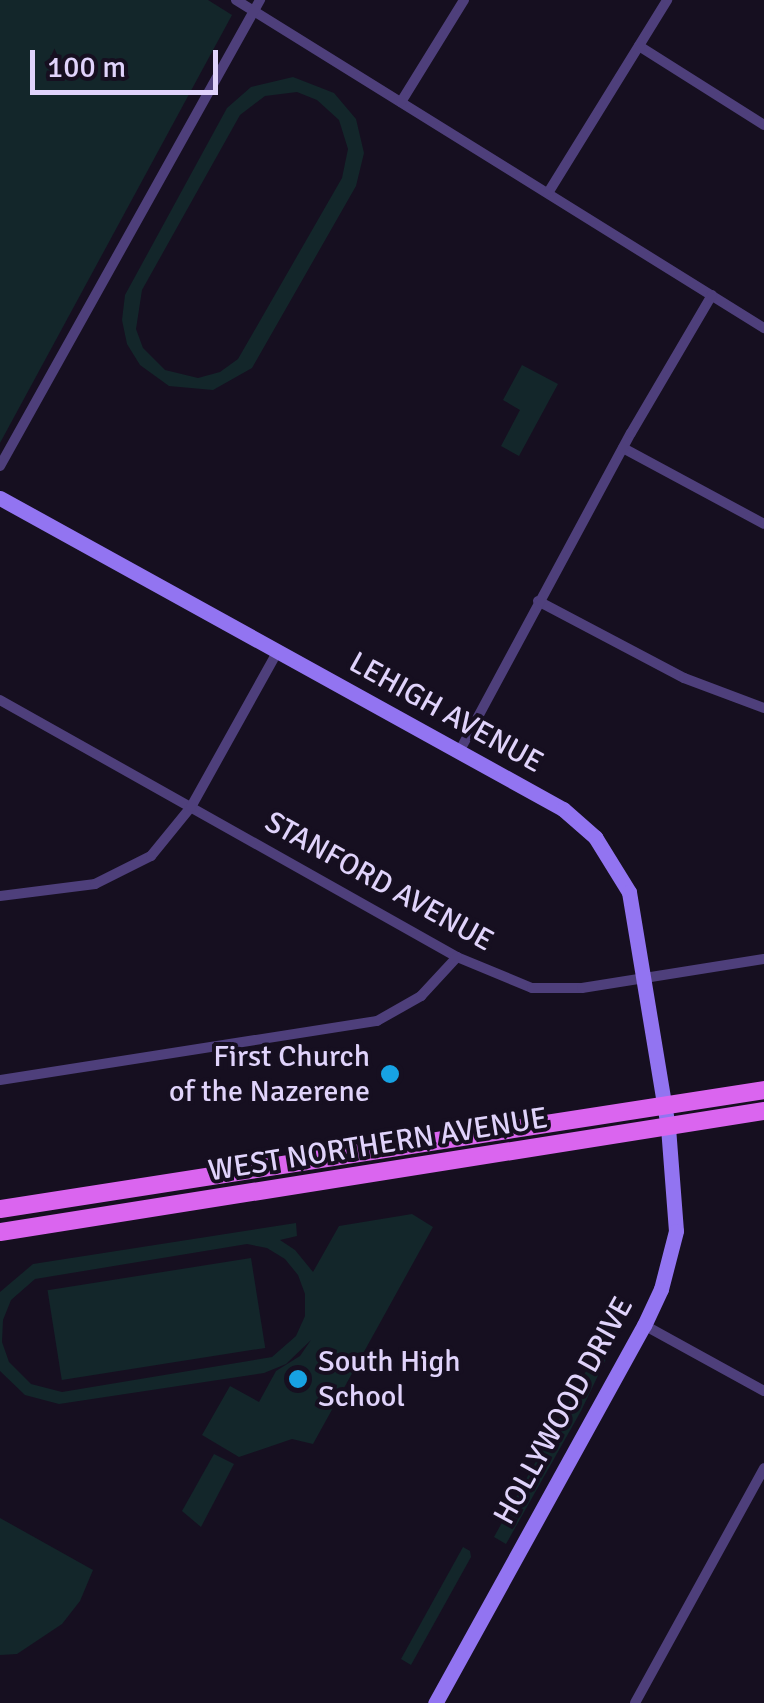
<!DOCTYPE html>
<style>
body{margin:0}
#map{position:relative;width:764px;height:1703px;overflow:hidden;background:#160f20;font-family:Signika,sans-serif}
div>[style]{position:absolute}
.green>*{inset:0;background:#13262a;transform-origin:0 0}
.street>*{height:10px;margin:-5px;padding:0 5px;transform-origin:5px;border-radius:5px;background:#4e3f7b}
.secondary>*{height:15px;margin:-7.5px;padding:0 7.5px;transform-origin:7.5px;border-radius:7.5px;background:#9274f1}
.primary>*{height:18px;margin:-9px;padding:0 9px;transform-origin:9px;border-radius:9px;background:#da65ef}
.dots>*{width:28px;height:28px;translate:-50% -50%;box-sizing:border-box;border:5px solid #160f20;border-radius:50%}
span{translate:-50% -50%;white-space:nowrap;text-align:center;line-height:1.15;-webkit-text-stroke:8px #160f20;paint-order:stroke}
.street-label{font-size:30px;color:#e0d3fb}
.poi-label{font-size:30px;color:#e0d3fb}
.right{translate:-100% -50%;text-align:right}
.left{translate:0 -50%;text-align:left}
.scale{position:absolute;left:30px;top:50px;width:188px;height:45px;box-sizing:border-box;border:5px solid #e0d3fb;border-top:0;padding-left:12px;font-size:30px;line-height:35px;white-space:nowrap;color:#e0d3fb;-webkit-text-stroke:8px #160f20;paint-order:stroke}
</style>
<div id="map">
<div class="green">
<div style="clip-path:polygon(0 0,208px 0,232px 15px,0 443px)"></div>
<div style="clip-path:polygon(evenodd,293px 77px,334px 93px,356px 119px,364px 153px,356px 186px,252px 368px,213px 390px,169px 386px,140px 365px,127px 344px,122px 320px,125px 295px,227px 108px,251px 87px,293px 77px,297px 92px,317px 100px,339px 120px,348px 149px,342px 178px,238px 359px,220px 372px,198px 378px,165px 370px,143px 348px,136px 329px,142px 290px,240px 115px,265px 96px,297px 92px)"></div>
<div style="clip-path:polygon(522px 365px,558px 384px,519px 456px,501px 446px,520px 410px,503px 400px)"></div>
<div style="clip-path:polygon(evenodd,412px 1214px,433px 1227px,313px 1444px,292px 1439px,239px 1457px,202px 1435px,230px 1386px,259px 1402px,276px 1371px,300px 1356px,311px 1340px,286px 1364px,264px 1373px,59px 1404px,25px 1395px,0 1371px,0 1292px,33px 1264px,296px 1223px,297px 1236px,280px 1240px,295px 1250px,313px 1272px,339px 1226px,412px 1214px,247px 1244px,267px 1248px,285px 1259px,298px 1275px,305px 1294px,305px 1316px,296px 1336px,272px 1357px,62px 1392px,31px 1384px,9px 1362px,2px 1342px,3px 1320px,11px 1300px,35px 1279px,247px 1244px)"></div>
<div style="left:251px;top:1258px;width:91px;height:206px;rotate:81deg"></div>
<div style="clip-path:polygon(611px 1326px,618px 1334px,581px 1411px,506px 1544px,494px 1537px)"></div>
<div style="clip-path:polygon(214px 1454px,234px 1464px,201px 1527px,182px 1511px)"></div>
<div style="clip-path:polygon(0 1518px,93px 1570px,80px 1601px,62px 1624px,17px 1654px,0 1655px)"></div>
<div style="clip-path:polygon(463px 1547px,470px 1551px,471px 1557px,411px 1665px,401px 1659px)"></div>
</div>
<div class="street">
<div style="left:236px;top:0;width:622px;rotate:31.85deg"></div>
<div style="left:639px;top:46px;width:148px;rotate:32.3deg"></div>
<div style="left:401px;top:102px;width:120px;rotate:-58.3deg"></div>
<div style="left:548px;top:193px;width:227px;rotate:-58.3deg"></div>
<div style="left:623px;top:448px;width:160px;rotate:28.3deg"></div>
<div style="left:0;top:466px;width:534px;rotate:-60.84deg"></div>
<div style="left:538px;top:601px;width:165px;rotate:27.8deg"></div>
<div style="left:684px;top:678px;width:85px;rotate:20.6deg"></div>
<div style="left:0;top:700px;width:524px;rotate:29.35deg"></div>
<div style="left:457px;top:957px;width:81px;rotate:22.5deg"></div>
<div style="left:532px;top:988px;width:50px"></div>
<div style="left:582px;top:988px;width:184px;rotate:-9.1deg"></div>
<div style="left:459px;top:752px;width:362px;rotate:-61.7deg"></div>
<div style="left:631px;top:433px;width:160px;rotate:-59.6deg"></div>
<div style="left:0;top:896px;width:96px;rotate:-7.2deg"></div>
<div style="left:95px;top:884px;width:63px;rotate:-26.6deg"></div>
<div style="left:151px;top:856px;width:63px;rotate:-50.8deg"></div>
<div style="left:191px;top:807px;width:179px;rotate:-60.9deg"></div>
<div style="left:0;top:1080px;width:382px;rotate:-8.9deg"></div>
<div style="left:377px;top:1021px;width:51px;rotate:-29.6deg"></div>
<div style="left:421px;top:996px;width:53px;rotate:-47.3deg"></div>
<div style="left:644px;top:1325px;width:137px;rotate:28.8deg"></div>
<div style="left:635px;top:1703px;width:268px;rotate:-61.2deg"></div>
</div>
<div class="secondary">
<div style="left:0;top:498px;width:643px;rotate:28.92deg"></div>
<div style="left:563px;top:809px;width:43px;rotate:41.2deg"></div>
<div style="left:595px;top:837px;width:65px;rotate:58.3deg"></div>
<div style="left:629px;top:892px;width:238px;rotate:80.6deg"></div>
<div style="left:668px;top:1127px;width:104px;rotate:85.6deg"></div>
<div style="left:676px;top:1231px;width:60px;rotate:104.5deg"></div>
<div style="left:661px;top:1289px;width:40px;rotate:115deg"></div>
<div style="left:644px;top:1325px;width:432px;rotate:118.9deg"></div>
</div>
<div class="primary">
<div style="left:0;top:1209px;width:773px;rotate:-8.85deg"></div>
<div style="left:0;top:1232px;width:774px;rotate:-9deg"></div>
</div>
<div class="dots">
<div style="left:390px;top:1074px;background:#17a2e3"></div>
<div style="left:298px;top:1379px;background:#17a2e3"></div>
</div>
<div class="street-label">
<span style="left:446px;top:713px;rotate:29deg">LEHIGH AVENUE</span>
<span style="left:379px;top:882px;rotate:29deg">STANFORD AVENUE</span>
<span style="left:378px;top:1145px;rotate:-9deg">WEST NORTHERN AVENUE</span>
<span style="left:564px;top:1411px;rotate:-61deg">HOLLYWOOD DRIVE</span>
</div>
<div class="poi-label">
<span class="right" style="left:370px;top:1074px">First Church<br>of the Nazerene</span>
<span class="left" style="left:318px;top:1379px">South High<br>School</span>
</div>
<div class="scale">100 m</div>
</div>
